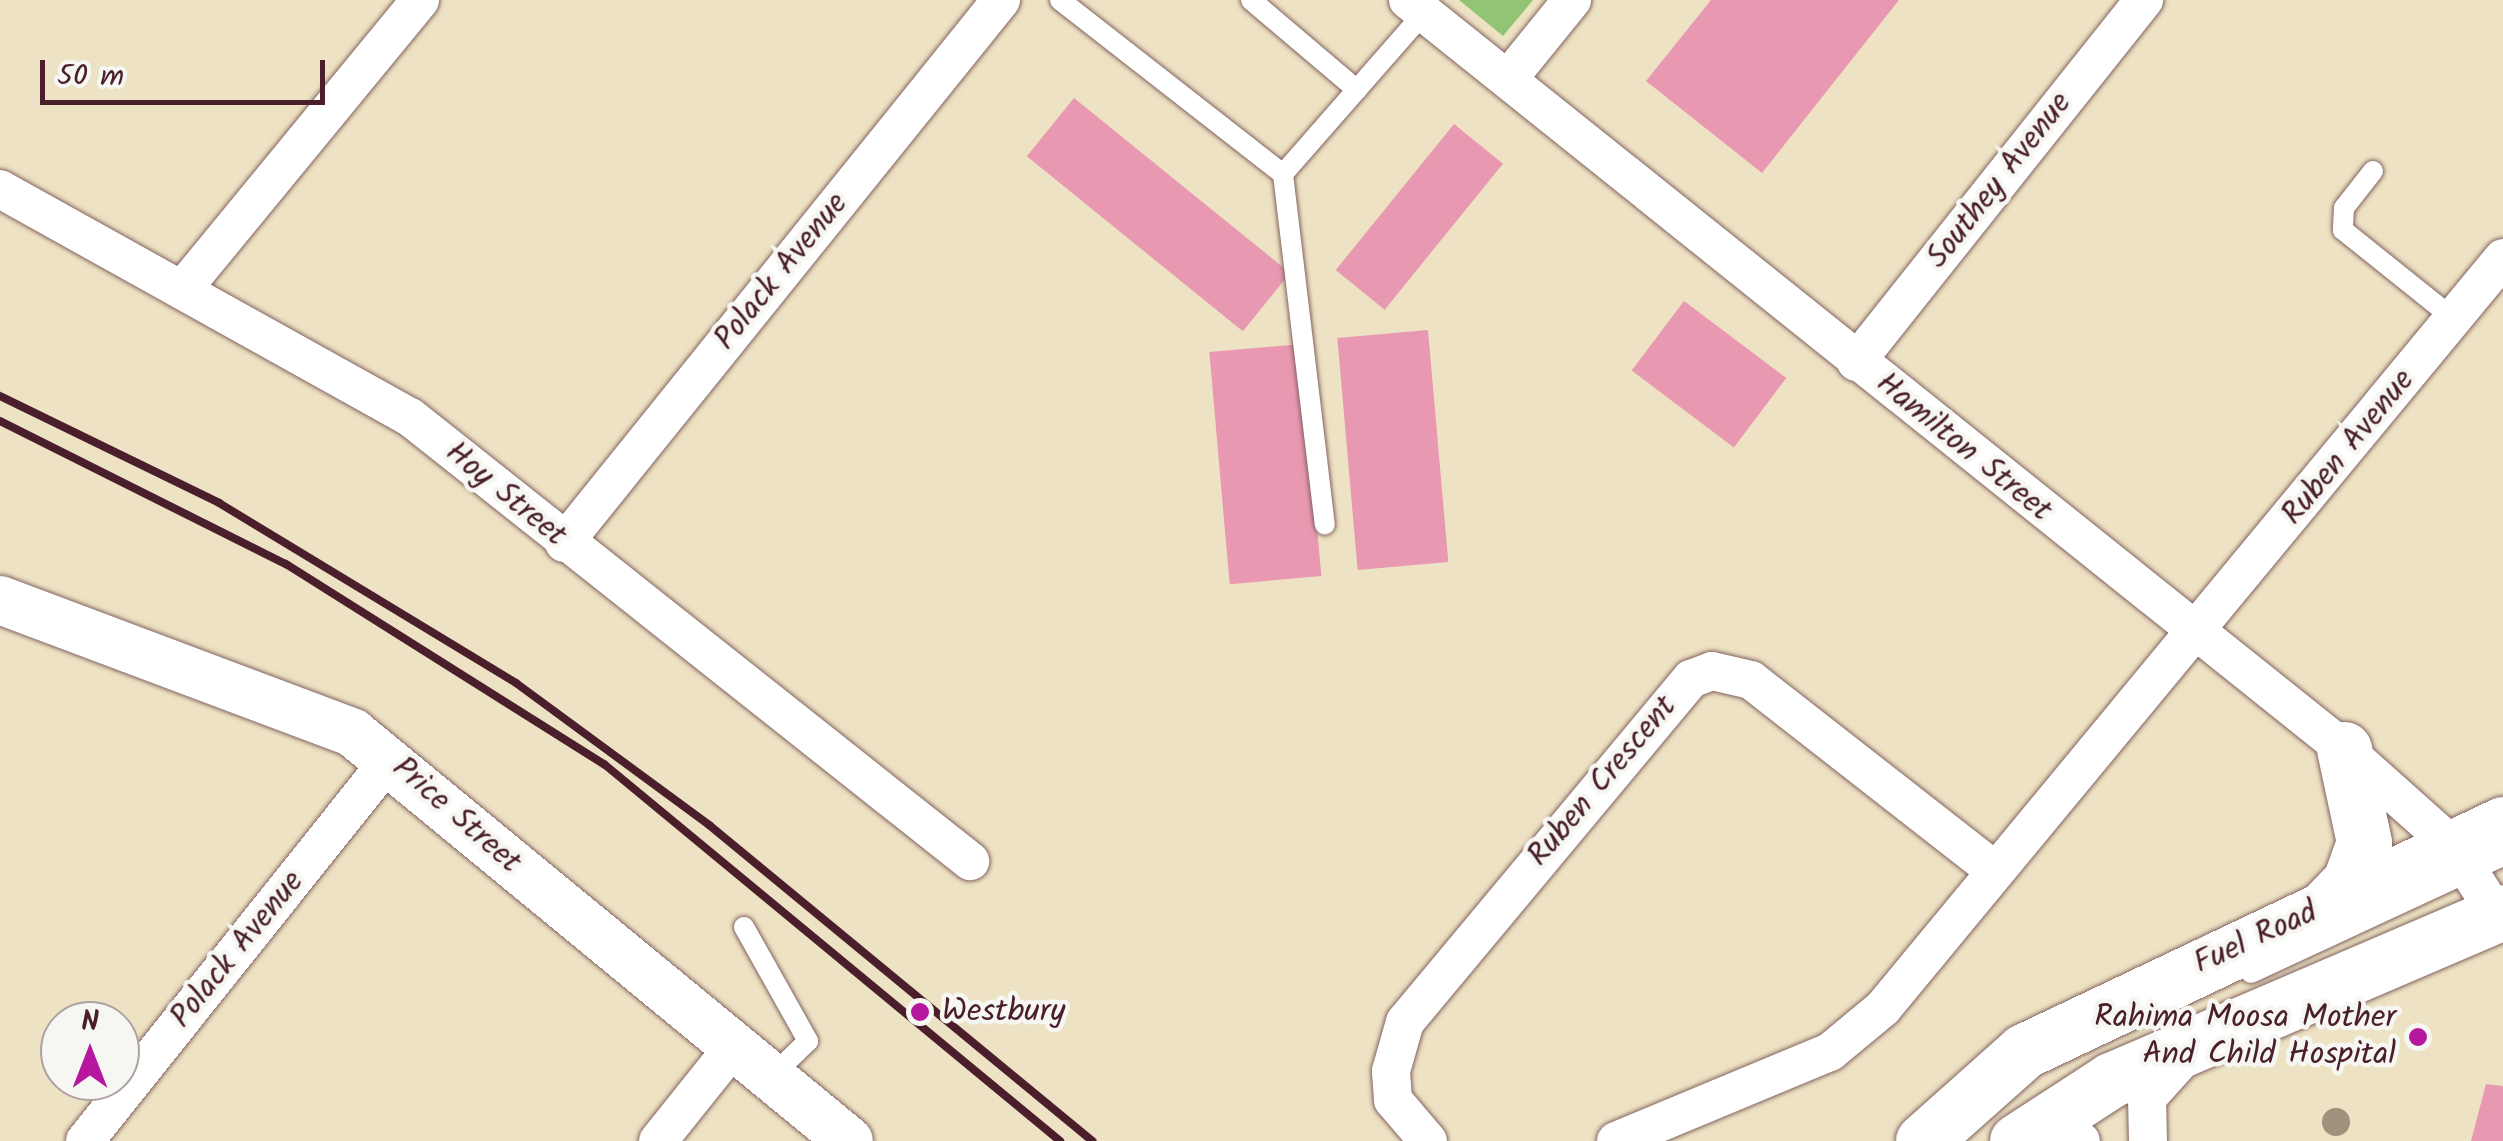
<!DOCTYPE html>
<style>
body{margin:0}
#map{position:relative;width:2503px;height:1141px;overflow:hidden;background:#ede2c3;font-family:Kalam,sans-serif}
div>[style]{position:absolute}
.green>*{inset:0;background:#91c475}
.building>*{inset:0;background:#e998b1;transform-origin:0 0}
.roads{filter:drop-shadow(0 0 2px #836360) drop-shadow(0 0 2px #836360)}
.service>*{height:20px;margin:-10px;padding:0 10px;transform-origin:10px;border-radius:10px;background:#fff}
.minor>*{height:38px;margin:-19px;padding:0 19px;transform-origin:19px;border-radius:19px;background:#fff}
.tertiary>*{height:48px;margin:-24px;padding:0 24px;transform-origin:24px;border-radius:24px;background:#fff}
.secondary>*{height:55px;margin:-27.5px;padding:0 27.5px;transform-origin:27.5px;border-radius:27.5px;background:#fff}
.rail>*{height:8px;margin:-4px;padding:0 4px;transform-origin:4px;border-radius:4px;background:#4a1f2b}
.trees>*{width:28px;height:28px;margin:-14px;border-radius:50%;background:#9f927c}
.dots>*{width:28px;height:28px;translate:-50% -50%;box-sizing:border-box;border:5px solid #f6f6f2;border-radius:50%}
span{translate:-50% -50%;white-space:nowrap;text-align:center;line-height:1.15;-webkit-text-stroke:9px #f6f6f2;paint-order:stroke}
.street-label{font-size:32px;color:#4a1f2b}
.poi-label{font-size:32px;color:#4a1f2b}
.left{translate:0 -50%;text-align:left}
.right{translate:-100% -50%;text-align:right}
.north{position:absolute;left:40px;top:1001px;width:100px;height:100px;box-sizing:border-box;background:#f6f6f2;border:2px solid #b1a0a2;border-radius:50%;rotate:0deg;font-size:28px;font-weight:700;line-height:40px;text-align:center;color:#4a1f2b}
.north::after{content:'';display:block;margin:auto;width:35px;height:45px;background:#b5179e;clip-path:polygon(50% 0,100% 100%,50% 72%,0 100%)}
.scale{position:absolute;left:40px;top:60px;width:285px;height:45px;box-sizing:border-box;border:5px solid #4a1f2b;border-top:0;padding-left:12px;font-size:30px;line-height:35px;white-space:nowrap;color:#4a1f2b;-webkit-text-stroke:8px #f6f6f2;paint-order:stroke}
</style>
<div id="map">
<div class="green">
<div style="clip-path:polygon(1459px 0,1533px 0,1503px 36px)"></div>
</div>
<div class="building">
<div style="clip-path:polygon(1711px 0,1899px 0,1762px 173px,1646px 81px)"></div>
<div style="left:1074px;top:98px;width:278px;height:75px;rotate:39deg"></div>
<div style="left:1454px;top:124px;width:63px;height:188px;rotate:39deg"></div>
<div style="left:1684px;top:301px;width:128px;height:87px;rotate:37deg"></div>
<div style="left:1428px;top:330px;width:233px;height:91px;rotate:85deg"></div>
<div style="left:1301px;top:344px;width:233px;height:92px;rotate:85deg"></div>
<div style="clip-path:polygon(2486px 1084px,2503px 1086px,2503px 1141px,2471px 1141px)"></div>
</div>
<div class="roads">
<div class="service">
<div style="left:1060px;top:0;width:283px;rotate:38deg"></div>
<div style="left:1283px;top:174px;width:353px;rotate:83.2deg"></div>
<div style="left:1251px;top:0;width:139px;rotate:40.3deg"></div>
<div style="left:2373px;top:171px;width:47px;rotate:128.1deg"></div>
<div style="left:2344px;top:208px;width:22px;rotate:93deg"></div>
<div style="left:2343px;top:230px;width:142px;rotate:38.7deg"></div>
<div style="left:1283px;top:174px;width:214px;rotate:-48.8deg"></div>
<div style="left:744px;top:927px;width:131px;rotate:60.7deg"></div>
<div style="left:808px;top:1041px;width:52px;rotate:135.8deg"></div>
<div style="left:2251px;top:973px;width:278px;rotate:-24.9deg"></div>
</div>
<div class="minor">
<div style="left:1408px;top:0;width:1199px;rotate:38.67deg"></div>
<div style="left:2344px;top:749px;width:146px;rotate:41.7deg"></div>
<div style="left:2453px;top:846px;width:82px;rotate:57.5deg"></div>
<div style="left:1508px;top:79px;width:102px;rotate:-51deg"></div>
<div style="left:0;top:189px;width:469px;rotate:29.1deg"></div>
<div style="left:410px;top:417px;width:715px;rotate:38.41deg"></div>
<div style="left:182px;top:290px;width:375px;rotate:-50.6deg"></div>
<div style="left:1856px;top:362px;width:463px;rotate:-51.5deg"></div>
<div style="left:564px;top:543px;width:697px;rotate:-51.17deg"></div>
<div style="left:2021px;top:1137px;width:60px;rotate:3.8deg"></div>
<div style="left:85px;top:1141px;width:490px;rotate:-51.4deg"></div>
<div style="left:658px;top:1141px;width:122px;rotate:-51.3deg"></div>
<div style="left:1428px;top:1141px;width:54px;rotate:-130.5deg"></div>
<div style="left:1393px;top:1100px;width:29px;rotate:-94deg"></div>
<div style="left:1391px;top:1071px;width:51px;rotate:-74.1deg"></div>
<div style="left:1405px;top:1022px;width:447px;rotate:-50.2deg"></div>
<div style="left:1691px;top:679px;width:22px;rotate:-21deg"></div>
<div style="left:1712px;top:671px;width:40px;rotate:13deg"></div>
<div style="left:1751px;top:680px;width:307px;rotate:38deg"></div>
<div style="left:1616px;top:1141px;width:232px;rotate:-22.6deg"></div>
<div style="left:1830px;top:1052px;width:69px;rotate:-39.7deg"></div>
<div style="left:1883px;top:1008px;width:973px;rotate:-50.42deg"></div>
<div style="left:2148px;top:1141px;width:43px;rotate:-91.3deg"></div>
<div style="left:2147px;top:1098px;width:54px;rotate:-48deg"></div>
</div>
<div class="tertiary">
<div style="left:0;top:600px;width:377px;rotate:20.6deg"></div>
<div style="left:353px;top:733px;width:642px;rotate:39.44deg"></div>
</div>
<div class="secondary">
<div style="left:2326px;top:906px;width:35px;rotate:-46deg"></div>
<div style="left:2350px;top:881px;width:41px;rotate:-70.3deg"></div>
<div style="left:2364px;top:842px;width:95px;rotate:-102.1deg"></div>
<div style="left:1923px;top:1141px;width:135px;rotate:-41.7deg"></div>
<div style="left:2024px;top:1051px;width:530px;rotate:-25.36deg"></div>
<div style="left:2017px;top:1141px;width:112px;rotate:-33deg"></div>
<div style="left:2111px;top:1080px;width:426px;rotate:-23.2deg"></div>
</div>
</div>
<div class="rail">
<div style="left:0;top:396px;width:244px;rotate:26deg"></div>
<div style="left:219px;top:503px;width:347px;rotate:31.2deg"></div>
<div style="left:516px;top:683px;width:240px;rotate:36.3deg"></div>
<div style="left:709px;top:825px;width:497px;rotate:39.5deg"></div>
<div style="left:0;top:421px;width:320px;rotate:26.6deg"></div>
<div style="left:286px;top:564px;width:376px;rotate:32.2deg"></div>
<div style="left:604px;top:764px;width:592px;rotate:39.58deg"></div>
</div>
<div class="trees">
<div style="left:2336px;top:1122px"></div>
</div>
<div class="dots">
<div style="left:920px;top:1012px;background:#b5179e"></div>
<div style="left:2418px;top:1037px;background:#b5179e"></div>
</div>
<div class="street-label">
<span style="left:2000px;top:181px;rotate:-52deg">Southey Avenue</span>
<span style="left:782px;top:272px;rotate:-51deg">Polack Avenue</span>
<span style="left:1963px;top:448px;rotate:39deg">Hamilton Street</span>
<span style="left:2349px;top:448px;rotate:-51deg">Ruben Avenue</span>
<span style="left:505px;top:495px;rotate:39deg">Hoy Street</span>
<span style="left:1603px;top:782px;rotate:-50deg">Ruben Crescent</span>
<span style="left:456px;top:816px;rotate:41deg">Price Street</span>
<span style="left:2256px;top:939px;rotate:-25deg">Fuel Road</span>
<span style="left:238px;top:950px;rotate:-51deg">Polack Avenue</span>
</div>
<div class="poi-label">
<span class="left" style="left:942px;top:1012px">Westbury</span>
<span class="right" style="left:2396px;top:1037px">Rahima Moosa Mother<br>And Child Hospital</span>
</div>
<div class="north">N</div>
<div class="scale">50 m</div>
</div>
